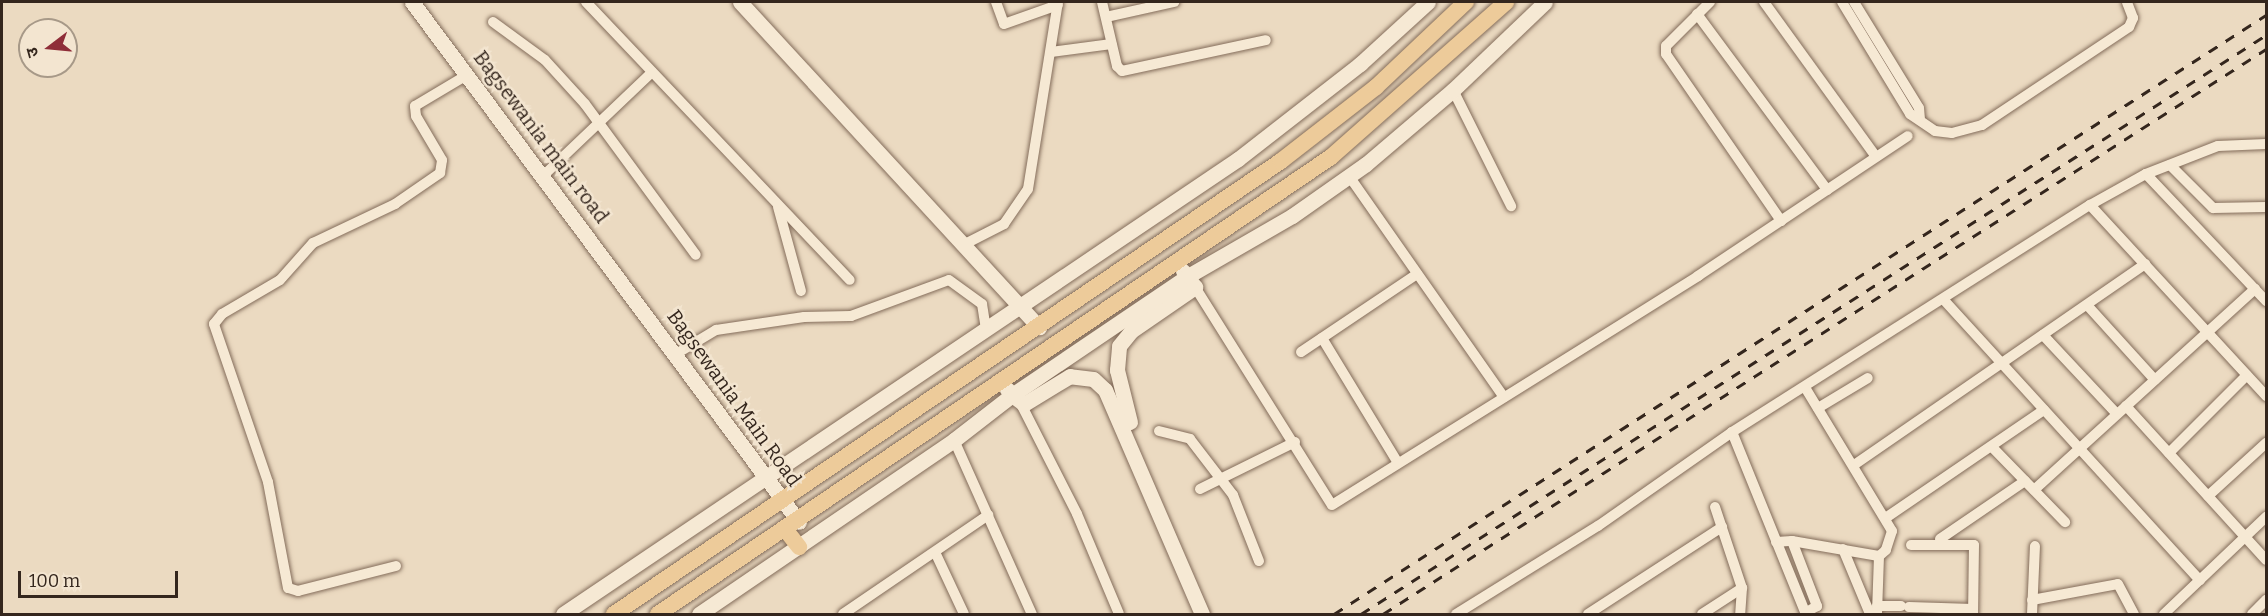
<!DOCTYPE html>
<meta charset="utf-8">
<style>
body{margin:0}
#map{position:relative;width:2268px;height:616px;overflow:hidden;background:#ebdac1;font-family:Bitter,"Noto Sans Devanagari",serif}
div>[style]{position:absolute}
.roads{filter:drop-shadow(0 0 2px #836c5a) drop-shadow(0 0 2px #836c5a)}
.street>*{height:10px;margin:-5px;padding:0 5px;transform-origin:5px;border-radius:5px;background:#f6e9d4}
.secondary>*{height:15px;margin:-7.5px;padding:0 7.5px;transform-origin:7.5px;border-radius:7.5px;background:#f6e9d4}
.primary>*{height:16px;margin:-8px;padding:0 8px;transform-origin:8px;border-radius:8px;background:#edcb9a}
.rail>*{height:3px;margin-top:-1.5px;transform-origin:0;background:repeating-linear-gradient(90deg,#34261d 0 10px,transparent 0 20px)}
span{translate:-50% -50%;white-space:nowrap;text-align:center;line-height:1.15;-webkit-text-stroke:5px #f3e5d0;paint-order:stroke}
.street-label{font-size:20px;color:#34261d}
.frame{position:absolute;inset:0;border:3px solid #34261d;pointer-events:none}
.north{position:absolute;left:18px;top:18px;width:60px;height:60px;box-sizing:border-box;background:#f3e5d0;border:2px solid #a79988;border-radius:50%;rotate:254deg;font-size:16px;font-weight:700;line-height:24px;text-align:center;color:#34261d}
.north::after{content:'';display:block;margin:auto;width:21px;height:27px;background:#8f2d38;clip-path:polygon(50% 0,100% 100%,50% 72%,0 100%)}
.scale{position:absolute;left:18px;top:571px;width:160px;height:27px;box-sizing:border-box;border:3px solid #34261d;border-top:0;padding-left:8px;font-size:18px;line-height:21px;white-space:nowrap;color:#34261d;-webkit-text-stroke:4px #f3e5d0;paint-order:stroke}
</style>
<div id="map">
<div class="roads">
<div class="street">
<div style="left:586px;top:2px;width:383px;rotate:46.5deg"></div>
<div style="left:996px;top:2px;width:23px;rotate:70deg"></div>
<div style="left:1004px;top:24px;width:57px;rotate:-19.4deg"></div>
<div style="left:1102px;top:2px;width:66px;rotate:76.8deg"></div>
<div style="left:1117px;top:66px;width:7px;rotate:45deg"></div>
<div style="left:1122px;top:71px;width:147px;rotate:-12.1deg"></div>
<div style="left:1710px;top:2px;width:62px;rotate:135deg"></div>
<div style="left:1666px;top:46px;width:8px;rotate:90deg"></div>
<div style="left:1666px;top:54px;width:203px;rotate:55.4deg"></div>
<div style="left:1764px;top:2px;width:191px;rotate:54.1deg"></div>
<div style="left:1842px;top:2px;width:131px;rotate:58.7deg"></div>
<div style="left:1910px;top:114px;width:30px;rotate:34deg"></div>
<div style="left:1935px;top:131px;width:17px;rotate:7deg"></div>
<div style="left:1952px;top:133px;width:31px;rotate:-15deg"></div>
<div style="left:1982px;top:125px;width:177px;rotate:-33.7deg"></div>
<div style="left:2129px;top:27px;width:10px;rotate:-66deg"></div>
<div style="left:2133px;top:18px;width:17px;rotate:-111deg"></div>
<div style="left:1854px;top:2px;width:124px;rotate:58.5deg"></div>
<div style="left:1919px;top:108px;width:12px;rotate:85deg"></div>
<div style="left:1697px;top:14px;width:219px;rotate:53.5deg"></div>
<div style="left:1106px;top:17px;width:70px;rotate:-12.4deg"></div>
<div style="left:493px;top:22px;width:64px;rotate:36.2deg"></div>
<div style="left:545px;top:60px;width:59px;rotate:47.7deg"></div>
<div style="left:585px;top:104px;width:187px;rotate:53.7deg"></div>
<div style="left:1051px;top:52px;width:61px;rotate:-7.6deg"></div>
<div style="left:1453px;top:90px;width:130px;rotate:63.4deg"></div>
<div style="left:2170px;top:165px;width:61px;rotate:45deg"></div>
<div style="left:2213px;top:208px;width:53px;rotate:-1.1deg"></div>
<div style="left:2146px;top:174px;width:175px;rotate:46.6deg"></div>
<div style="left:544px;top:175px;width:149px;rotate:-43.6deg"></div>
<div style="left:1349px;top:176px;width:270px;rotate:55deg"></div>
<div style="left:2090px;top:205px;width:260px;rotate:47.3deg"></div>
<div style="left:778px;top:207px;width:87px;rotate:74.7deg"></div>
<div style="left:965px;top:244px;width:44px;rotate:-27.1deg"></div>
<div style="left:1004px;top:224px;width:42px;rotate:-55.6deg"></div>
<div style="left:1028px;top:189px;width:189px;rotate:-80.9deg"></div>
<div style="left:1195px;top:287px;width:257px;rotate:57.9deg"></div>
<div style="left:1332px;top:505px;width:432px;rotate:-32deg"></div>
<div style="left:1698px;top:276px;width:252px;rotate:-33.7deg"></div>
<div style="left:1943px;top:299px;width:381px;rotate:47.6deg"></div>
<div style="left:2087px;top:305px;width:101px;rotate:47.8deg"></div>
<div style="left:2043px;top:335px;width:108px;rotate:46.9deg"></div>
<div style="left:1322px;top:338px;width:146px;rotate:58.7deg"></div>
<div style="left:1301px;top:352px;width:140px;rotate:-33.9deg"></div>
<div style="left:676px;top:354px;width:47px;rotate:-31deg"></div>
<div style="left:716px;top:330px;width:89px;rotate:-8.4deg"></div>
<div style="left:804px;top:317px;width:47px;rotate:-1.2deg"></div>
<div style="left:851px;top:316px;width:104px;rotate:-20.2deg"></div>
<div style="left:949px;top:280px;width:41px;rotate:36deg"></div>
<div style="left:982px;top:304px;width:24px;rotate:81deg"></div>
<div style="left:1806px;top:389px;width:166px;rotate:58.8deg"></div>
<div style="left:1892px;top:531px;width:20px;rotate:108deg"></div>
<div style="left:1886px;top:550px;width:9px;rotate:139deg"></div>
<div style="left:1879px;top:556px;width:58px;rotate:92deg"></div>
<div style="left:1021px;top:404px;width:123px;rotate:63deg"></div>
<div style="left:1077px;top:514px;width:108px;rotate:67.2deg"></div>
<div style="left:2126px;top:406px;width:208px;rotate:47.7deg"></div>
<div style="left:1818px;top:408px;width:58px;rotate:-31deg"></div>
<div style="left:1159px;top:431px;width:32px;rotate:14deg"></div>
<div style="left:1190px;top:439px;width:71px;rotate:52.5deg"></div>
<div style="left:1233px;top:495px;width:71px;rotate:68.5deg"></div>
<div style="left:1732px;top:432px;width:196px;rotate:67.9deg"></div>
<div style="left:954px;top:440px;width:191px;rotate:65.9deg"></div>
<div style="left:1992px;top:447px;width:105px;rotate:45.8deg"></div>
<div style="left:2169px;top:453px;width:110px;rotate:-45deg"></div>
<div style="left:1854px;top:465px;width:354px;rotate:-34.6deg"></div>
<div style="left:1200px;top:489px;width:106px;rotate:-26.3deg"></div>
<div style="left:2034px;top:490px;width:299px;rotate:-42.3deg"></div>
<div style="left:2208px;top:496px;width:79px;rotate:-42.4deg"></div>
<div style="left:1715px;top:507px;width:85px;rotate:71.6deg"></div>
<div style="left:1742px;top:588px;width:26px;rotate:94deg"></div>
<div style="left:1887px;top:517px;width:190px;rotate:-34.3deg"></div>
<div style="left:1940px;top:539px;width:103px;rotate:-34.3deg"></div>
<div style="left:1792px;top:541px;width:88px;rotate:9.8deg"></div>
<div style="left:1776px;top:542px;width:16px;rotate:-4deg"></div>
<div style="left:1792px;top:541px;width:70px;rotate:69deg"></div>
<div style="left:1817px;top:606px;width:14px;rotate:150deg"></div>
<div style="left:1911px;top:545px;width:63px"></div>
<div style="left:1974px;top:545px;width:69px;rotate:90.8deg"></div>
<div style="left:1843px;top:549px;width:70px;rotate:67.4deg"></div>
<div style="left:935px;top:552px;width:68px;rotate:64.9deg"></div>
<div style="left:396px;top:566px;width:101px;rotate:165.7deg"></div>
<div style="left:298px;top:591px;width:10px;rotate:-163deg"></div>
<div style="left:288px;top:588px;width:108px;rotate:-100.7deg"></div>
<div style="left:268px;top:482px;width:167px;rotate:-108.9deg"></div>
<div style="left:214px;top:324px;width:13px;rotate:-51deg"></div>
<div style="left:222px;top:314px;width:67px;rotate:-30.4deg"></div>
<div style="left:280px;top:280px;width:50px;rotate:-48.3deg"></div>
<div style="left:313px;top:243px;width:91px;rotate:-25.4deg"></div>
<div style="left:395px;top:204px;width:55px;rotate:-34.6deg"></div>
<div style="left:440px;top:173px;width:13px;rotate:-81deg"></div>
<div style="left:442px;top:160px;width:51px;rotate:-120.6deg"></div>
<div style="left:416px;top:116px;width:10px;rotate:-96deg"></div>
<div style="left:415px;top:106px;width:61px;rotate:-30.8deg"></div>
<div style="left:2032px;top:600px;width:87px;rotate:-10.5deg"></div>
<div style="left:2118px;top:584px;width:34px;rotate:62deg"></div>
<div style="left:1877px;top:606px;width:24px"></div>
<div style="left:1909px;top:607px;width:64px;rotate:1.8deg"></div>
<div style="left:843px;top:614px;width:176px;rotate:-34.3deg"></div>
<div style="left:1456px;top:614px;width:167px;rotate:-31.8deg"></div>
<div style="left:1598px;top:526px;width:164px;rotate:-35deg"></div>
<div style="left:1732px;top:432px;width:424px;rotate:-32.4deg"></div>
<div style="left:2090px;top:205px;width:64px;rotate:-29deg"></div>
<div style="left:2146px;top:174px;width:77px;rotate:-21.3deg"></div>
<div style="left:2218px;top:146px;width:48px;rotate:-2.4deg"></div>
<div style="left:1588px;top:614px;width:160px;rotate:-33deg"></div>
<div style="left:1702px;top:614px;width:48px;rotate:-33deg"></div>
<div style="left:2032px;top:614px;width:68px;rotate:-87.5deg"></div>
<div style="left:2164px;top:614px;width:141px;rotate:-43.6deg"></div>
<div style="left:2252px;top:614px;width:20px;rotate:-45deg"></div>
</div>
<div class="secondary">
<div style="left:412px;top:2px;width:648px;rotate:53.34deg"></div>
<div style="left:740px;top:2px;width:442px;rotate:47.4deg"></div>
<div style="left:1130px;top:422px;width:54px;rotate:-104deg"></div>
<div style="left:1117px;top:370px;width:24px;rotate:-85deg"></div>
<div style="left:1119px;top:346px;width:19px;rotate:-51deg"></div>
<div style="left:1131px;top:331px;width:78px;rotate:-34.5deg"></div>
<div style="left:1195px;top:287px;width:20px;rotate:-127deg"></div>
<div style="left:563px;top:614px;width:814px;rotate:-33.98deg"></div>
<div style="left:1238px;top:159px;width:155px;rotate:-37.9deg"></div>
<div style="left:1360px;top:64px;width:92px;rotate:-42.4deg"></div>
<div style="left:699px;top:614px;width:309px;rotate:-34.3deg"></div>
<div style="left:954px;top:440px;width:73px;rotate:-37.8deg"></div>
<div style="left:1012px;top:395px;width:8px;rotate:-130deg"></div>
<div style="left:1202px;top:614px;width:244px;rotate:-113.4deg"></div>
<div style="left:1105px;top:390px;width:16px;rotate:-137deg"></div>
<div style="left:1093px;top:379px;width:23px;rotate:-173deg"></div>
<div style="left:1070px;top:376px;width:54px;rotate:148.7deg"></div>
<div style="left:1024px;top:404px;width:15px;rotate:-143deg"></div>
<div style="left:1012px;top:395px;width:212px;rotate:-34.1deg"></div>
<div style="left:1188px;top:276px;width:120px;rotate:-30deg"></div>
<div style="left:1292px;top:216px;width:90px;rotate:-35.1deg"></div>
<div style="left:1366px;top:164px;width:114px;rotate:-40.4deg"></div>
<div style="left:1453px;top:90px;width:127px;rotate:-43.7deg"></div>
</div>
<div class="primary">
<div style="left:785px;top:529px;width:23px;rotate:52deg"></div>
<div style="left:614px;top:614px;width:806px;rotate:-34.18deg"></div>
<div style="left:1281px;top:161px;width:120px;rotate:-37.9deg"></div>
<div style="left:1376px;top:87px;width:124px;rotate:-43.4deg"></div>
<div style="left:658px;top:614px;width:813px;rotate:-34.18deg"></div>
<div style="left:1331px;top:157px;width:234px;rotate:-41.5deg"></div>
</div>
</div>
<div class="rail">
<div style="left:1334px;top:614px;width:1108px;rotate:-32.73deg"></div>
<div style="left:1361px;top:614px;width:1074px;rotate:-32.61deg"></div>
<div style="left:1383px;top:614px;width:1048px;rotate:-32.61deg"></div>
</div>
<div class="street-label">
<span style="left:541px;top:137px;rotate:53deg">Bagsewania main road</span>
<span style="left:734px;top:398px;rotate:54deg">Bagsewania Main Road</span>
</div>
<div class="frame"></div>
<div class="north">उ</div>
<div class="scale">100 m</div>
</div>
